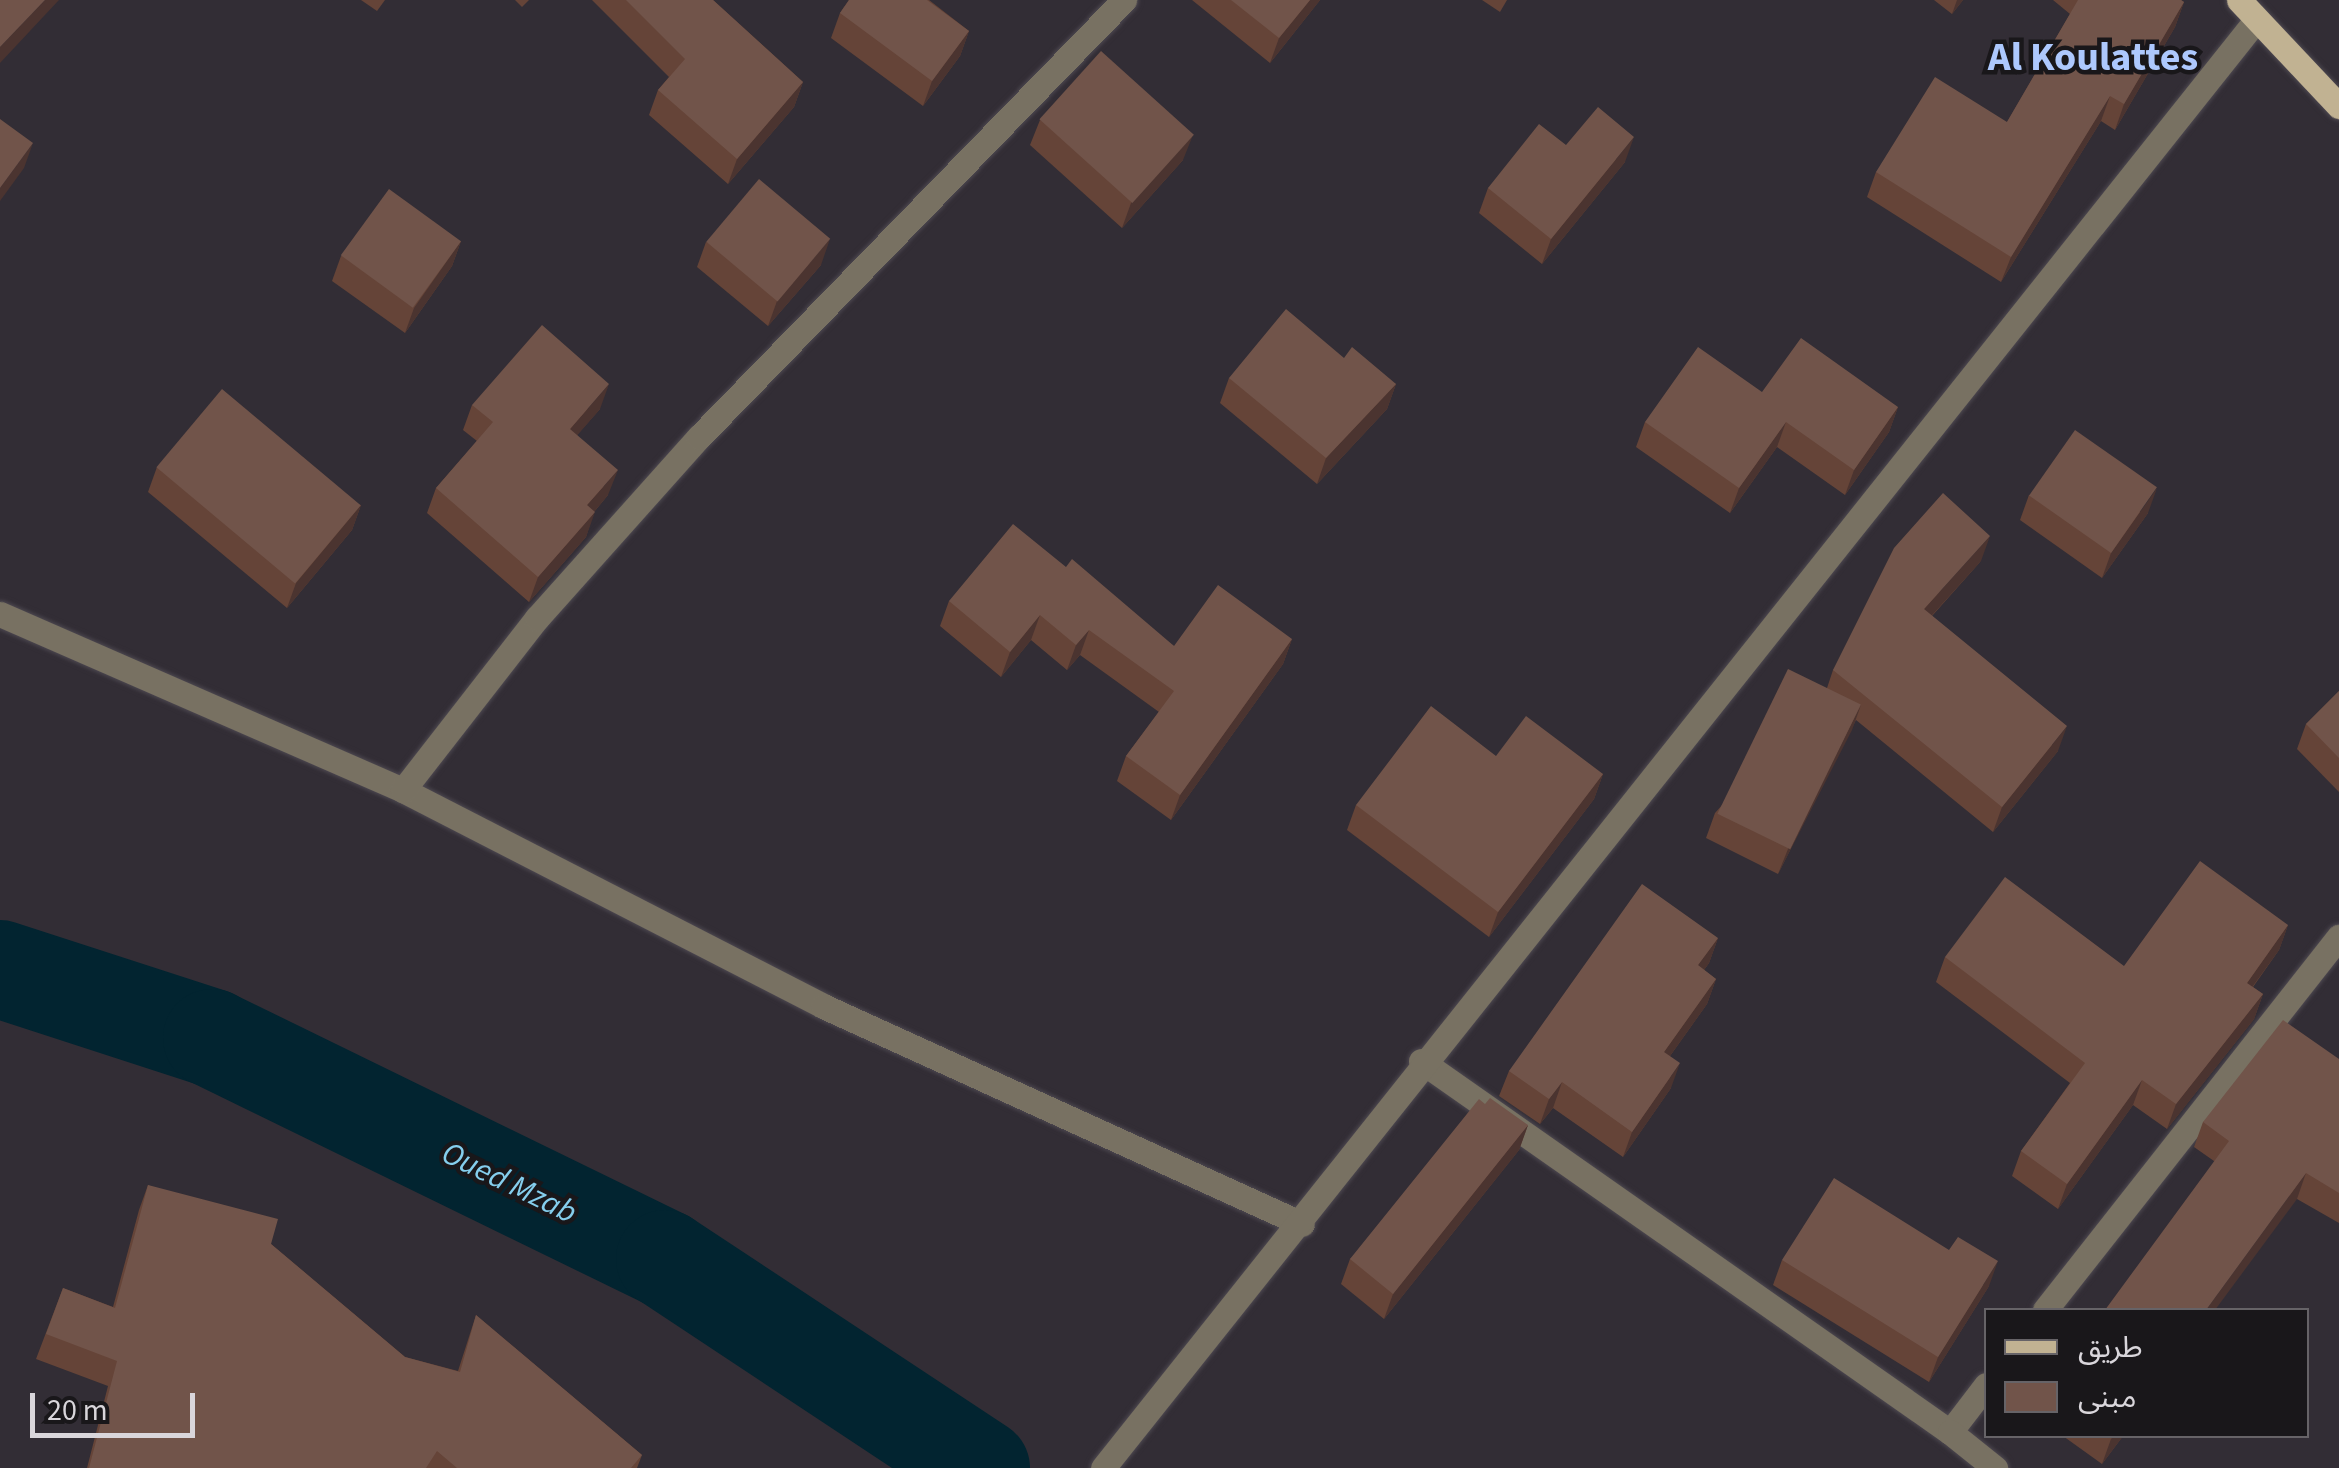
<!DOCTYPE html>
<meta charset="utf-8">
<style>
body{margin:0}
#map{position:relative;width:2339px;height:1468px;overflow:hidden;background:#322d35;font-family:"Source Sans 3","Noto Sans Arabic",sans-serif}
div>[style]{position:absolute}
.river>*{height:98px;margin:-49px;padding:0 49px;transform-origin:49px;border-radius:49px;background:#022430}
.roads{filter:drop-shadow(0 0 2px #4d4850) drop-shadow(0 0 2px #4d4850)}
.minor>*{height:25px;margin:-12.5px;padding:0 12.5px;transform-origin:12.5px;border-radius:12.5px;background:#787162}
.major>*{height:25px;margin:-12.5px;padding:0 12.5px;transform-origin:12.5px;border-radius:12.5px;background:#c1b292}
.wall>*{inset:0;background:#654438}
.shaded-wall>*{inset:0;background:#4b3430}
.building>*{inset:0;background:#71544a;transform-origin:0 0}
span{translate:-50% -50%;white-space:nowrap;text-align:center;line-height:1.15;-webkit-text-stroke:9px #19171a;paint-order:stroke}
.water-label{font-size:32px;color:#85ceed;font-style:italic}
.district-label{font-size:40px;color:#adc8fd;font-weight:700}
.legend{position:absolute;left:1984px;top:1308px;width:325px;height:130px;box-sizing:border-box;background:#19171a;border:2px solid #666367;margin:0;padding:12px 18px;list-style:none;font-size:30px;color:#d9d6db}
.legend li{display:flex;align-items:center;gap:20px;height:50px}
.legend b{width:50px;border:2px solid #666367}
.scale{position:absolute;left:30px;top:1393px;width:165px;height:45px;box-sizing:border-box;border:5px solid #d9d6db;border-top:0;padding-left:12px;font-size:30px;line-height:35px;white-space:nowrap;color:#d9d6db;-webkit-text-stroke:8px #19171a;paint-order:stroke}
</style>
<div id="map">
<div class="river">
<div style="left:0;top:969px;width:223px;rotate:18deg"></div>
<div style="left:212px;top:1038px;width:504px;rotate:26.01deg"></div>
<div style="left:665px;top:1259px;width:379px;rotate:33.5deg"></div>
</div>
<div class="roads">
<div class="minor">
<div style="left:0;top:614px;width:440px;rotate:23.6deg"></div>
<div style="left:403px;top:790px;width:472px;rotate:27.2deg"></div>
<div style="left:823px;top:1006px;width:526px;rotate:24.47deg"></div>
<div style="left:403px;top:790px;width:218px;rotate:-52.1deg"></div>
<div style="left:537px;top:618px;width:243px;rotate:-48.2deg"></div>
<div style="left:699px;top:437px;width:610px;rotate:-45.8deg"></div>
<div style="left:1421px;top:1061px;width:646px;rotate:35.04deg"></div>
<div style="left:1950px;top:1432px;width:59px;rotate:-52.5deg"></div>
<div style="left:2045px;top:1310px;width:475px;rotate:-51.8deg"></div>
<div style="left:1950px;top:1432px;width:58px;rotate:38.7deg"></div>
<div style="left:1103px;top:1468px;width:1851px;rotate:-51.47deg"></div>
</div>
<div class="major">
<div style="left:2239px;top:0;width:146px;rotate:46.7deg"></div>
</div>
</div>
<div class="wall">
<div style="clip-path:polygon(361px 0,385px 0,377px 11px)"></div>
<div style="clip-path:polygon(515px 0,529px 0,522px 7px)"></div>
<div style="clip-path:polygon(592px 0,713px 0,803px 82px,794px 107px,728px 184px,649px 115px,658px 90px,669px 77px)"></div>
<div style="clip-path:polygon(849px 0,929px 0,969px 31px,960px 56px,923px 106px,831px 38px,840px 13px)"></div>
<div style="clip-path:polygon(1192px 0,1320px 0,1270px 63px)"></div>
<div style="clip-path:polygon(1482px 0,1507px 0,1500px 12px)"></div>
<div style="clip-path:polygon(1934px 0,1963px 0,1952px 14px)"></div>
<div style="clip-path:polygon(2053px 0,2181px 0,2184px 2px,2175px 27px,2115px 130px,2101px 121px,2001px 282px,1867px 197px,1876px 172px,2007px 122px,2070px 14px)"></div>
<div style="clip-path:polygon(1040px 120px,1183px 160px,1122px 228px,1030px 145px)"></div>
<div style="clip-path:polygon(1566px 145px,1625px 162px,1542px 264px,1479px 213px,1488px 188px)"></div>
<div style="clip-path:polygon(461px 241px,452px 266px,405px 333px,332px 281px,341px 256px)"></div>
<div style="clip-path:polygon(706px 242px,821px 265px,768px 326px,697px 267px)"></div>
<div style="clip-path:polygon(1344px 358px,1396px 384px,1387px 409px,1317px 484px,1220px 403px,1229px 378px)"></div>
<div style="clip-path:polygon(1762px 392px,1898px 407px,1889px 432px,1845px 495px,1777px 447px,1730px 513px,1636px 447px,1645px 422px)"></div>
<div style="clip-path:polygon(472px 405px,600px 409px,577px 435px,608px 495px,594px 512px,586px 537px,529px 602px,427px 513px,436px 488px,477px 441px,463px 430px)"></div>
<div style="clip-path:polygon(157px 467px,361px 505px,352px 530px,287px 608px,148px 492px)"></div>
<div style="clip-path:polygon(2029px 495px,2148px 513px,2102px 578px,2020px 520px)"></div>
<div style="clip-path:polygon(1981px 561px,1932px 616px,2058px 751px,1993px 832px,1856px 720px,1778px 874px,1706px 838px,1715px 813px,1827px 688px,1833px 670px)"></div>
<div style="clip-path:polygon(1066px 567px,1174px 646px,1292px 639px,1283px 664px,1171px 820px,1117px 781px,1126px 756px,1159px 712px,1080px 655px,1067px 670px,1031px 640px,1001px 677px,940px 626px,949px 601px)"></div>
<div style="clip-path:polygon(2339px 691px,2339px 792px,2297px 749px,2306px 724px)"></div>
<div style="clip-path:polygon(1496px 756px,1603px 774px,1594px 799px,1489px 937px,1347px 830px,1356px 805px)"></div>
<div style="clip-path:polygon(2288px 925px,2279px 950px,2253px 987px,2263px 994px,2254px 1019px,2167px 1129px,2133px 1105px,2058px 1209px,2012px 1176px,2021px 1151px,2070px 1083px,1936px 982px,1945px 957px,2124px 966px)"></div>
<div style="clip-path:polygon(1718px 938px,1709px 963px,1704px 970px,1716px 979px,1707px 1004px,1670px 1056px,1671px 1088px,1623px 1157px,1553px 1108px,1540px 1124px,1499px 1096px,1509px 1071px)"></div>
<div style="clip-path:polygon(2339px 1059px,2339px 1223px,2297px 1199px,2214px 1161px,2194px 1147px,2203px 1122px)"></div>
<div style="clip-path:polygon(1528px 1125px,1519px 1150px,1384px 1319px,1341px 1284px,1350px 1259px)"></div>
<div style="clip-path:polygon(148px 1185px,271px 1244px,405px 1357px,458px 1371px,476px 1315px,642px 1455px,637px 1468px,87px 1468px,108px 1386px,36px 1359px,63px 1288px,113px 1307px,139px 1210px)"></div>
<div style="clip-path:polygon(1782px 1260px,1989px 1286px,1929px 1382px,1773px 1285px)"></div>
<div style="clip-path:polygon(2063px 1436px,2123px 1436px,2102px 1464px)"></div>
</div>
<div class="shaded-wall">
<div style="clip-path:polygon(45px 0,59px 0,0 63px,0 47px)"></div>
<div style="clip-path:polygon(1310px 0,1320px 0,1270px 63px,1279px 38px)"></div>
<div style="clip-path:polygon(1957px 0,1963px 0,1952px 14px)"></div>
<div style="clip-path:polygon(2184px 2px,2175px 27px,2115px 130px,2124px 104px)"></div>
<div style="clip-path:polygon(969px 31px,960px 56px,923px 106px,932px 81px)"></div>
<div style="clip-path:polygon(803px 82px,794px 107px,728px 184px,737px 159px)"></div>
<div style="clip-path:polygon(2110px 96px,2101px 121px,2001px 282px,2011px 257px)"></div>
<div style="clip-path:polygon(1193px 135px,1183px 160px,1122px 228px,1131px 203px)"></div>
<div style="clip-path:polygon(1634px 137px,1625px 162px,1542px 264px,1551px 239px)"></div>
<div style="clip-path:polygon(33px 143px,24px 168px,0 201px,0 188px)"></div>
<div style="clip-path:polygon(830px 239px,821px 265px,768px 326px,777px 301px)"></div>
<div style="clip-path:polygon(461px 241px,452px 266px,405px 333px,414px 308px)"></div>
<div style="clip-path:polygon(609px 384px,600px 409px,561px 454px,570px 429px)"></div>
<div style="clip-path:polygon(1396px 384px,1387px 409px,1317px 484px,1326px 458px)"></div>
<div style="clip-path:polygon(1898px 407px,1889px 432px,1845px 495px,1854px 470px)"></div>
<div style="clip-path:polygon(1786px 422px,1777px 447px,1730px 513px,1739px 488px)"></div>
<div style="clip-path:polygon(618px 470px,608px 495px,578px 531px,587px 505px)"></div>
<div style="clip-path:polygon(2157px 488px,2148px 513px,2102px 578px,2111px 553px)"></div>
<div style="clip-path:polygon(361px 505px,352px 530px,287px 608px,296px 583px)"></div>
<div style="clip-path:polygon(595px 512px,586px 537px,529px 602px,538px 577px)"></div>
<div style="clip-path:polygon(1990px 536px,1981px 561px,1915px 634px,1924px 609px)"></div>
<div style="clip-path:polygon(1040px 615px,1031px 640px,1001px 677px,1010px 652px)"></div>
<div style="clip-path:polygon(1089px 630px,1080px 655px,1067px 670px,1076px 645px)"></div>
<div style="clip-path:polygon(1292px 639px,1283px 664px,1171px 820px,1180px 795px)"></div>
<div style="clip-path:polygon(1861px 705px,1852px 730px,1778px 874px,1788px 849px)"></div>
<div style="clip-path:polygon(2067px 726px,2058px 751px,1993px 832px,2002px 807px)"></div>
<div style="clip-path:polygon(1603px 774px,1594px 799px,1489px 937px,1498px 912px)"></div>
<div style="clip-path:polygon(2288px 925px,2279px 950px,2237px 1008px,2247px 983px)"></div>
<div style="clip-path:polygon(1718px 938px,1709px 963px,1689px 991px,1698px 965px)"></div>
<div style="clip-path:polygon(1716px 979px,1707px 1004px,1655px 1077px,1664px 1052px)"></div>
<div style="clip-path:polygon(2263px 994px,2254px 1019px,2167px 1129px,2176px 1104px)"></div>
<div style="clip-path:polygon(1680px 1063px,1671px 1088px,1623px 1157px,1632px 1132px)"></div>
<div style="clip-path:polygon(2142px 1080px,2133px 1105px,2058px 1209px,2067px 1184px)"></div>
<div style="clip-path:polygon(1562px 1082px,1553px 1108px,1540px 1124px,1549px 1099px)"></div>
<div style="clip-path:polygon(1528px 1125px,1519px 1150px,1384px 1319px,1393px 1294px)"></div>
<div style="clip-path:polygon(2306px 1173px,2297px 1199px,2215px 1310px,2206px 1310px)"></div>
<div style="clip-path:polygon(1998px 1261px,1989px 1286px,1929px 1382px,1938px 1357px)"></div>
<div style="clip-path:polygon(2114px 1436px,2123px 1436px,2102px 1464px,2111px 1439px)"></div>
</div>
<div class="building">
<div style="clip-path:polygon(0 0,45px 0,0 47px)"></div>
<div style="clip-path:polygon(626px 0,713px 0,803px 82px,737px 159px,658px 90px,685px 59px)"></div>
<div style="clip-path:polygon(849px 0,927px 0,969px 31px,932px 81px,840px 13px)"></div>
<div style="clip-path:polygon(1231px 0,1310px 0,1279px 38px)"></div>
<div style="clip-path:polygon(2078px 0,2181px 0,2184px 2px,2124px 104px,2110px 96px,2011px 257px,1876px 172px,1935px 77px,2007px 122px)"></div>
<div style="left:1101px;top:51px;width:125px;height:92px;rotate:42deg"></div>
<div style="clip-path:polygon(1598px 107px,1634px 137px,1551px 239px,1488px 188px,1539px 124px,1566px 145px)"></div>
<div style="clip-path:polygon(0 119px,33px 143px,0 188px)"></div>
<div style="left:759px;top:179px;width:93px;height:82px;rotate:40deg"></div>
<div style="left:389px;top:189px;width:89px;height:82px;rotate:36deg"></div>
<div style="clip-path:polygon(1286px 309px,1344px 358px,1352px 347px,1396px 384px,1326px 458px,1229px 378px)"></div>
<div style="clip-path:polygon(542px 325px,609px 384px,570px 429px,618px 470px,587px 505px,595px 512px,538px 577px,436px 488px,493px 422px,472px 405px)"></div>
<div style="clip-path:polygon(1801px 338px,1898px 407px,1854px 470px,1786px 422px,1739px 488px,1645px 422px,1698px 347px,1762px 392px)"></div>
<div style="left:222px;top:389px;width:181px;height:102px;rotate:40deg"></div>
<div style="left:2075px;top:430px;width:100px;height:80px;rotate:35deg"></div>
<div style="clip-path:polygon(1943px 493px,1990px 536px,1924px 609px,2067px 726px,2002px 807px,1833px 670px,1894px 548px)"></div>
<div style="clip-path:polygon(1013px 524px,1066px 567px,1072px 559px,1174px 646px,1218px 585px,1292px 639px,1180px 795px,1126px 756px,1174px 691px,1089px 630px,1076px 645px,1040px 615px,1010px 652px,949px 601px)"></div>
<div style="left:1788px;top:669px;width:81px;height:161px;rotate:26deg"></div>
<div style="clip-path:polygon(2339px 691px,2339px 758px,2306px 724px)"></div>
<div style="clip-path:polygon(1431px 706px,1496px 756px,1526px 716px,1603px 774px,1498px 912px,1356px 805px)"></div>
<div style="clip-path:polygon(2200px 861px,2288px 925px,2247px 983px,2263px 994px,2176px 1104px,2142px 1080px,2067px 1184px,2021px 1151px,2085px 1063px,1945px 957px,2005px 877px,2124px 966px)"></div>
<div style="clip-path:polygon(1642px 884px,1718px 938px,1698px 965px,1716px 979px,1664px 1052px,1680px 1063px,1632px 1132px,1562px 1082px,1549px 1099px,1509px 1071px)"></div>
<div style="clip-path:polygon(2283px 1020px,2339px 1059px,2339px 1193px,2306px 1173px,2206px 1310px,2105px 1310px,2229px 1141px,2203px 1122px)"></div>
<div style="clip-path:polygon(1490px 1098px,1528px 1125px,1393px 1294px,1350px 1259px,1479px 1099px,1485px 1104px)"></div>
<div style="clip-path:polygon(1834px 1178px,1949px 1250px,1958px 1237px,1998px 1261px,1938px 1357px,1782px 1260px)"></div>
<div style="clip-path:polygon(148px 1185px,278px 1219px,271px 1244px,405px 1357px,460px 1372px,476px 1315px,642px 1455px,631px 1468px,457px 1468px,437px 1451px,426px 1468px,89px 1468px,117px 1361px,46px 1334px,63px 1288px,115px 1308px)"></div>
</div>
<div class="water-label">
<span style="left:509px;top:1183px;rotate:26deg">Oued Mzab</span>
</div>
<div class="district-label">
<span style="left:2093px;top:58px">Al Koulattes</span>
</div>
<ul class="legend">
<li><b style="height:12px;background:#c1b292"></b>طريق</li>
<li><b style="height:28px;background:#71544a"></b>مبنى</li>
</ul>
<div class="scale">20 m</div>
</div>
